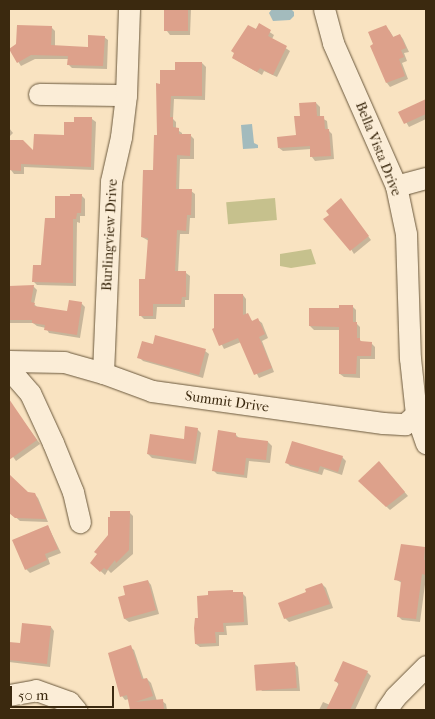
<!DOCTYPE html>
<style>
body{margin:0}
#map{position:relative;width:435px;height:719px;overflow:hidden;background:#f9e3c1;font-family:"IM FELL French Canon",serif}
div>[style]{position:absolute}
.green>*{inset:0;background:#c6c18d;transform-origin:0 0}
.water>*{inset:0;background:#a3bbbd}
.shadow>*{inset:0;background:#0003}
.building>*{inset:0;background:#dda18b;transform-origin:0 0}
.roads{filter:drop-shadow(0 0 1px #6a583c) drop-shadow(0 0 1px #6a583c)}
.minor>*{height:21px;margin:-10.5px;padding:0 10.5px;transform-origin:10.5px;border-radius:10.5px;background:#fbedd7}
span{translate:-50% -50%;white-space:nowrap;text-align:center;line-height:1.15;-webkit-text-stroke:4px #fbedd7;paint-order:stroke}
.street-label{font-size:14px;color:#3b290f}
.frame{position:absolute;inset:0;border:10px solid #3b290f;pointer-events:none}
.scale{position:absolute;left:10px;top:686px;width:104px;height:22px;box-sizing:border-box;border:2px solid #3b290f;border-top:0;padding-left:6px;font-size:15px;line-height:18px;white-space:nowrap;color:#3b290f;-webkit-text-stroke:4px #fbedd7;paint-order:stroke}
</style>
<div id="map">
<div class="green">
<div style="left:275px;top:198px;width:22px;height:49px;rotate:85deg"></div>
<div style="clip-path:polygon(311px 249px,316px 264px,291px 268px,280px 266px,280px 254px)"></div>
</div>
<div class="water">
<div style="clip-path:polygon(272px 9px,291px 9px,294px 12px,294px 16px,290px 20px,273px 21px,269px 13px)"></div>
<div style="clip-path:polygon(252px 124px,254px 143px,258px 145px,258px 148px,243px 149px,241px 125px)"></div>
</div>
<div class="shadow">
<div style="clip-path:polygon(167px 9px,191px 9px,190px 35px,170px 35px,167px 31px)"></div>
<div style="clip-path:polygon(259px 25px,274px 35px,272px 39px,290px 51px,277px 77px,264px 71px,262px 75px,233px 58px)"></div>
<div style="clip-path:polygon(51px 27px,55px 31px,55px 47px,89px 48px,104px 37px,108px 40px,107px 69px,72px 68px,69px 65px,69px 59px,35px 59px,21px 66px,10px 49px)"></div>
<div style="clip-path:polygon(389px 30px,394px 38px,400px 35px,403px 39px,409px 52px,404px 53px,407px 61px,402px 63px,408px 79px,390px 87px,387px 83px)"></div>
<div style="clip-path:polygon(202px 63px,206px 67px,205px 100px,174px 99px,173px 119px,176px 122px,176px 129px,182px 133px,182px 135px,190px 135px,194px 139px,194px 159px,180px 159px,179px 190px,191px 191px,195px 194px,195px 218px,190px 218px,189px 234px,180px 234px,178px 273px,186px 273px,190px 276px,189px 300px,185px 300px,185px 307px,157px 307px,156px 319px,144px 319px,140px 315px,146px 280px,149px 241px,142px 237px,154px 171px,161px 85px,176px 72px)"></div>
<div style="clip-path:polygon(426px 100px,426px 119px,409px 127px,400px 112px)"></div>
<div style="clip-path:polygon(316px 103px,320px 107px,320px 117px,327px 121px,328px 130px,332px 134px,334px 159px,315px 161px,312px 157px,311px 149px,283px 151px,279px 148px,297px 137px,301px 117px)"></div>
<div style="clip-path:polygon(92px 119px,96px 122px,94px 170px,24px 167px,24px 174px,14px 174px,11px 170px,65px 136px,75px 123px)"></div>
<div style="clip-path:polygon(9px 128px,13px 133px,9px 137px)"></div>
<div style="clip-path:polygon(81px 195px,85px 199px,85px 216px,80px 216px,80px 223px,77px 222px,76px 286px,37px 285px,33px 281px,43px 267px,56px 219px,57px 197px)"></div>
<div style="clip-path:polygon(341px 200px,371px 240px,354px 254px,330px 215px)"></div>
<div style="clip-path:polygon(33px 286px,37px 290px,34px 304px,38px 308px,68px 312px,81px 303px,85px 307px,80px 338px,49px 333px,46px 328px,37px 326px,33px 323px,9px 323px,9px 287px)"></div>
<div style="clip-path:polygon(243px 295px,246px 299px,246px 315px,253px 322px,258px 320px,262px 323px,268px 338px,262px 341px,274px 372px,259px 378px,241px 342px,224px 349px,214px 329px)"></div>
<div style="clip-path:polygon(352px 306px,356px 310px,356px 323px,360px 327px,360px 340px,363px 343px,371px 343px,375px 347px,375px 359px,360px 359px,360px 378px,344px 377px,340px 374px,340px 330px,314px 330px,310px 326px,340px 309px)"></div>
<div style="clip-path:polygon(153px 345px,205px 351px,209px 354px,203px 378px,143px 361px,139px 357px)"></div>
<div style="clip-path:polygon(9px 401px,40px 444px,16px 461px,9px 451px)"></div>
<div style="clip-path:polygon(197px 429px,201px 433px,196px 464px,152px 458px,148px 454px,185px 440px)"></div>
<div style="clip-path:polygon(235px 434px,239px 438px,268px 442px,272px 446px,270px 463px,249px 461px,247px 478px,217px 474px,213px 470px)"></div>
<div style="clip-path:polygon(342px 457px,346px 461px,342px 475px,324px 469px,322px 475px,290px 466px,286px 462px)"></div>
<div style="clip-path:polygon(379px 462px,408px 496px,390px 510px,360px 481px)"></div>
<div style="clip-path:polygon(9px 477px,27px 494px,34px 494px,38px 498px,48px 522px,20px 521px,9px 511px)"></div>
<div style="clip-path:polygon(129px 512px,133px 516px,133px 554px,111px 573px,108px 570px,105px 575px,95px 566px,98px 554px)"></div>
<div style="clip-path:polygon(48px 526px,61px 553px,48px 558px,50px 564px,30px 573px,26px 569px)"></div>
<div style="clip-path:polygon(425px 548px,426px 577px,420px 622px,402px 620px,398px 616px,402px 583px,395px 579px)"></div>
<div style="clip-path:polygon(148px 581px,151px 585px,159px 614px,129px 622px,125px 619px,127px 596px)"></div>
<div style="clip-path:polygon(322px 584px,326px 588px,333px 608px,289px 622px,285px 618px)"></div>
<div style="clip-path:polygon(242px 593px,246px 597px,248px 625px,226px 626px,227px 635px,219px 635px,219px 646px,200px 647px,196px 644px,199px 619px)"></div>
<div style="clip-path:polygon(51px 627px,54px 631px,50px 667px,9px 662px,9px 643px,21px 645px)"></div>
<div style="clip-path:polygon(130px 647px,134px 650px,144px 680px,147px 679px,151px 683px,157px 701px,162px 701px,166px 704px,167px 710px,150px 710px,149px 702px,131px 703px,129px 699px,125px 700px,122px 696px)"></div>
<div style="clip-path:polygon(295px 664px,298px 667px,300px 691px,262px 691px,259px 687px)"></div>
<div style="clip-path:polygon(367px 672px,371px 676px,355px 710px,319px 710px,323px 702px,330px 705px,339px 685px,335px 680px)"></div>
</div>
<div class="building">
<div style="left:164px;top:9px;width:24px;height:22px"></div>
<div style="clip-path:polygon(259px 23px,271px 30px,268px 36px,287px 46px,273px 75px,260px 68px,257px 72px,232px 58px,234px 53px,231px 51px,248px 25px,256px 29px)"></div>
<div style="clip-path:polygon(17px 25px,52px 26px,51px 45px,88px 47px,88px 35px,105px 36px,103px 66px,67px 65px,68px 56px,31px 55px,17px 63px,9px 49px,16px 44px)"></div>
<div style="clip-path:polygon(386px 25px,393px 37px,400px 34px,406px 48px,401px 50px,404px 57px,399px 59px,405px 76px,386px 83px,370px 46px,373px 44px,368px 32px)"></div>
<div style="clip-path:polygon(175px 62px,202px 62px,202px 96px,171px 96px,170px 117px,173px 117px,173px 127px,179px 128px,179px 134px,191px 134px,190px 156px,177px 155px,176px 189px,192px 189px,191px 215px,187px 215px,186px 231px,177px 230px,175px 271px,186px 271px,186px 297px,182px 297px,181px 304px,153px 304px,153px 316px,139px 316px,139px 279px,145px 279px,148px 238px,141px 237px,143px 170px,153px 170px,154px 135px,157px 135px,156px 83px,160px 84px,160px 70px,175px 70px)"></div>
<div style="clip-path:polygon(426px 99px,426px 114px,404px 124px,398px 112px)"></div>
<div style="clip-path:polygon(316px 102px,317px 116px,324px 116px,325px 129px,329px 129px,331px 156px,310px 157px,310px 146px,278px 148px,277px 137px,296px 135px,294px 116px,300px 116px,299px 103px)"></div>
<div style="clip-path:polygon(74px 117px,92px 117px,91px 167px,21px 164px,21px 171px,9px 170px,10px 140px,23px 140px,33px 150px,34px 134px,64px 135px,64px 122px,74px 122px)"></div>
<div style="clip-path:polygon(70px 194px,82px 194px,81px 213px,77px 213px,76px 219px,73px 219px,73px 283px,32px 282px,33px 265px,41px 265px,45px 218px,55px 218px,55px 196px,70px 196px)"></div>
<div style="clip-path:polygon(341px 198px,369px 236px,350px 251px,323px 219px,329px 215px,326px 211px)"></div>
<div style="clip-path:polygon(34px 285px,31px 302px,35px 303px,34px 306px,67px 311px,69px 300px,82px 302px,77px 335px,44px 330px,45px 325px,32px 323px,32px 320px,9px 320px,9px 286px)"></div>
<div style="clip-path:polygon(214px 294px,243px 294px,243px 315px,248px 313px,252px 321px,258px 318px,265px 334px,259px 337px,272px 368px,254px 375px,238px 338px,219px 346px,212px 329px,214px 328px)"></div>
<div style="clip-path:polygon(339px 305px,353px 305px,353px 322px,357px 322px,357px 338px,360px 338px,360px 341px,372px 342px,371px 356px,357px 356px,356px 374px,339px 374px,339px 327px,309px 326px,309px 308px,339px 308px)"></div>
<div style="clip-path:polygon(155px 335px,206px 349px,199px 375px,137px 358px,142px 341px,153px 344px)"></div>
<div style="clip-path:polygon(9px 399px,37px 440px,9px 460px)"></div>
<div style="clip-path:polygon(185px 426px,198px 428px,193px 461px,147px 454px,150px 434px,184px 439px)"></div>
<div style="clip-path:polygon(218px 430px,236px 433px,236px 437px,268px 441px,266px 460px,246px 458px,244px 475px,212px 471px)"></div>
<div style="clip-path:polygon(292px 441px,343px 456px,338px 472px,320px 466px,318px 472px,285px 463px)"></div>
<div style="clip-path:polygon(379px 461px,405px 492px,386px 507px,358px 481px)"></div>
<div style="clip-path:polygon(9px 474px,28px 492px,35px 493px,46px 519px,15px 518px,9px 513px)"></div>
<div style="clip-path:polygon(110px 511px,130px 511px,129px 550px,116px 563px,115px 560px,107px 570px,104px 568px,100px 572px,90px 563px,97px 554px,94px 552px,108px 535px,108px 517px,110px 517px)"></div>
<div style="clip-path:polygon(48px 525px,58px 549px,45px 554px,47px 560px,25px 570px,12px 540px)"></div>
<div style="clip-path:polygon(401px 544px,425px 547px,424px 560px,426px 560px,426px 575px,422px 574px,416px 619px,397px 617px,401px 581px,394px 580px)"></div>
<div style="clip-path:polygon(148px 580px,156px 610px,124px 619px,118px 597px,125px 595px,123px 586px)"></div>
<div style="clip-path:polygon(322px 583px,330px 604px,284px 619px,278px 603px,306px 592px,305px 589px)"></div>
<div style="clip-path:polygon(233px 590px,233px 592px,243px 592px,244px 622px,223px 623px,224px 632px,215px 632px,216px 643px,195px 644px,194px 628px,195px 618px,198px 618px,197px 596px,208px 595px,208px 591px)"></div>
<div style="clip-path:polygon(22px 623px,51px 626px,47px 664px,9px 660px,9px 642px,20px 643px)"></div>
<div style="clip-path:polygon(131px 645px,142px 679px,147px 678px,153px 696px,135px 702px,163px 699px,164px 710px,130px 710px,127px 695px,120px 697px,108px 653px)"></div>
<div style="clip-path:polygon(343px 661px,368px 671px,350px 710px,326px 710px,339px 683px,334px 681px)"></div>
<div style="left:295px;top:662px;width:26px;height:41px;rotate:86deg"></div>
</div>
<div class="roads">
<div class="minor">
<div style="left:324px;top:9px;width:35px;rotate:75deg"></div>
<div style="left:333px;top:43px;width:156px;rotate:66.2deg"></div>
<div style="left:396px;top:186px;width:49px;rotate:78.2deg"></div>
<div style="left:406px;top:234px;width:124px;rotate:88.2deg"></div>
<div style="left:410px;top:358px;width:56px;rotate:83.9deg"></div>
<div style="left:416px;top:414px;width:31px;rotate:71deg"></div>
<div style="left:39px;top:94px;width:87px;rotate:0.7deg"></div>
<div style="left:396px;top:186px;width:31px;rotate:-15deg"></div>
<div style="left:9px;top:361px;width:55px;rotate:1deg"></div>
<div style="left:64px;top:362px;width:41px;rotate:15.8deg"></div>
<div style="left:103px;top:373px;width:52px;rotate:20.2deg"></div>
<div style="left:152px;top:391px;width:233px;rotate:7.9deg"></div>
<div style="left:383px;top:423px;width:22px;rotate:3deg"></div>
<div style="left:405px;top:424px;width:28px;rotate:-41deg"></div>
<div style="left:9px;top:369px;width:32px;rotate:49deg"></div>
<div style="left:30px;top:393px;width:55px;rotate:65.3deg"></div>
<div style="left:53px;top:443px;width:53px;rotate:67.8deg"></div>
<div style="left:73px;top:492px;width:31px;rotate:77deg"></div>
<div style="left:103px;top:373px;width:192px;rotate:-87.6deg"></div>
<div style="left:111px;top:181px;width:45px;rotate:-77.2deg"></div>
<div style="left:121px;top:137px;width:42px;rotate:-83.2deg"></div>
<div style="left:126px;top:95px;width:86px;rotate:-88deg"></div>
<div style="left:9px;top:695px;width:27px;rotate:-10deg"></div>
<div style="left:36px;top:690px;width:35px;rotate:20deg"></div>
<div style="left:69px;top:702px;width:11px;rotate:49deg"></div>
<div style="left:386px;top:710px;width:16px;rotate:-55deg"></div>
<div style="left:395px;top:697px;width:44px;rotate:-45deg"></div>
</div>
</div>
<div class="street-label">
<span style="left:378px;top:149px;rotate:68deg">Bella Vista Drive</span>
<span style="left:110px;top:235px;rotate:-87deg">Burlingview Drive</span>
<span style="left:227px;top:402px;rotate:8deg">Summit Drive</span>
</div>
<div class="frame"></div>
<div class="scale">50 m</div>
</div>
